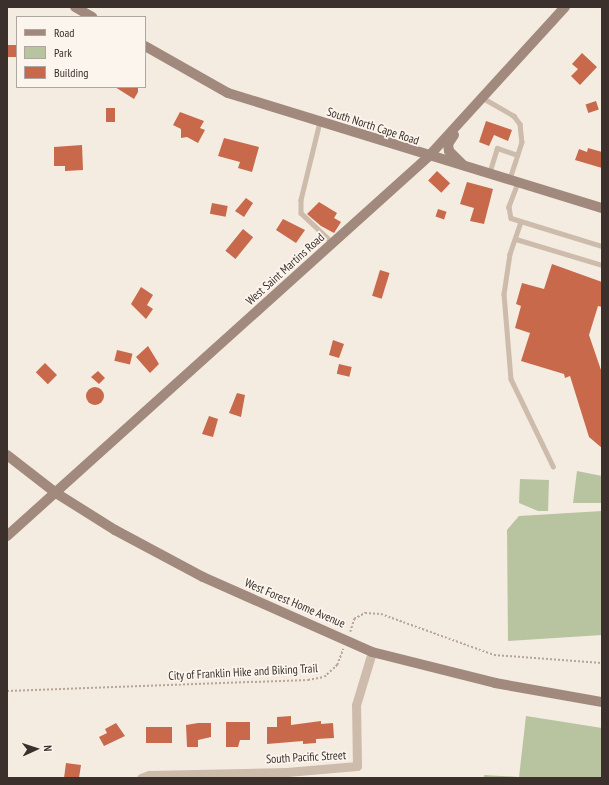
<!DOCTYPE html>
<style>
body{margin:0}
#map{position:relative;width:609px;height:785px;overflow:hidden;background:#f4ebe1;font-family:"PT Sans Narrow",sans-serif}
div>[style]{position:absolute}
.green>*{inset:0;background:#b8c4a0}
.building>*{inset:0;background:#c8694b;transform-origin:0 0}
.round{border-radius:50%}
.path>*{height:1.5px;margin-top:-0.75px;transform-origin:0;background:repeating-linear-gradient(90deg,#b9a596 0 2px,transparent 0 4px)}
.lane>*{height:4.5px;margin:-2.25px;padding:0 2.25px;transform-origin:2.25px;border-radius:2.25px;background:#cdbbac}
.street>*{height:9px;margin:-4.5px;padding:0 4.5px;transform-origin:4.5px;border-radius:4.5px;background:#cdbbac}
.secondary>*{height:10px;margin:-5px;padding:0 5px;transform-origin:5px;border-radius:5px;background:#a18a7d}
span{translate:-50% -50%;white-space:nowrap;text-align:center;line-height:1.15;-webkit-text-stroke:3.5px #fbf5ee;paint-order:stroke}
.street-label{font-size:12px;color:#3b302b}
.frame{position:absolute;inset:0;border:8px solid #3b302b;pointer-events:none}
.legend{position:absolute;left:16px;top:16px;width:130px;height:72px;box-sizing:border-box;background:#fbf5ee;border:1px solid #aea6a0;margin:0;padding:5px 7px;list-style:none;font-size:12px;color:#3b302b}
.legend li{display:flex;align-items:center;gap:8px;height:20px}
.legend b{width:20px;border:1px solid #aea6a0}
.north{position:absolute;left:16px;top:729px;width:40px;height:40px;-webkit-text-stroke:3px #fbf5ee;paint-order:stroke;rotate:87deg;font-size:11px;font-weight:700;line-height:16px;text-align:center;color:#3b302b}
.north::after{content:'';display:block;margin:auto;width:14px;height:18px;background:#3b302b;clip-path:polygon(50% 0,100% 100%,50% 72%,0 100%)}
</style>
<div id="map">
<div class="green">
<div style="clip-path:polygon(577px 471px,602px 476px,602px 503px,573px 503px)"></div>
<div style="clip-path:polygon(520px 479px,549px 480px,548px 511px,538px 511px,519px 503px)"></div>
<div style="clip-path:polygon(602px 511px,602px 635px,508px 641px,507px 530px,519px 516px)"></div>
<div style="clip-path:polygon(526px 716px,602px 728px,602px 778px,484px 778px,484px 775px,519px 777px)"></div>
</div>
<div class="building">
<div style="left:7px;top:45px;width:10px;height:12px"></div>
<div style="clip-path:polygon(582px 53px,597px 67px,580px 85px,571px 76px,578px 69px,572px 64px)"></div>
<div style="clip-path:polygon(115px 87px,138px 87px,138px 92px,134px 99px)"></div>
<div style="left:596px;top:101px;width:9px;height:11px;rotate:72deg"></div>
<div style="left:106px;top:108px;width:9px;height:14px"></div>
<div style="clip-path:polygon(180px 112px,204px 121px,200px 128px,205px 130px,198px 143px,187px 137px,181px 138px,181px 129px,173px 125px)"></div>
<div style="clip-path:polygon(486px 121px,512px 130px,508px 141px,494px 135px,489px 146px,479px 142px)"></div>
<div style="clip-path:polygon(224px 138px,259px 147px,252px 172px,238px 168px,240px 162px,218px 156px)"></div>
<div style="clip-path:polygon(82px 145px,83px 170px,65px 171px,65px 166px,54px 166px,54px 147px)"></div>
<div style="clip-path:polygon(588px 148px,602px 152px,602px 168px,575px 160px,579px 149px,587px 152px)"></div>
<div style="left:437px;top:171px;width:18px;height:13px;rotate:43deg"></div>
<div style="clip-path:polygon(467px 182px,493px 189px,484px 224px,470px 221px,474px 208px,460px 204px)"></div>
<div style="clip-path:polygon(246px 198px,253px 203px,244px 217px,235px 211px)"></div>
<div style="clip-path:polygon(319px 202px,337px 213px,334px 218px,341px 222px,334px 233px,321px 226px,307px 214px)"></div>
<div style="left:212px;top:203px;width:16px;height:11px;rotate:11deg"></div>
<div style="left:438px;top:209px;width:9px;height:8px;rotate:18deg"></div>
<div style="clip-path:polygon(283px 219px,305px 230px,296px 243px,276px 230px)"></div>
<div style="left:243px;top:229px;width:13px;height:28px;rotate:39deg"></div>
<div style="clip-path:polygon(552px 264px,602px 282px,602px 307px,598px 306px,589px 335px,602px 373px,602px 448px,589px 437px,570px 376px,565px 378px,564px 374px,521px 361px,530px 333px,515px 328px,521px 306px,516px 304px,522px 283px,544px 289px)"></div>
<div style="left:380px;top:270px;width:10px;height:27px;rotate:17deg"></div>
<div style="clip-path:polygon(141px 287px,153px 295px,147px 305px,153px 309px,146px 319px,131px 304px)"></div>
<div style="clip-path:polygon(333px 340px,344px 344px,339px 358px,329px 355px)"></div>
<div style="clip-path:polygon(148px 346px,159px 364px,150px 373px,136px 357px)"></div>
<div style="left:117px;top:350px;width:16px;height:11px;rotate:14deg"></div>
<div style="left:45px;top:363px;width:17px;height:13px;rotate:45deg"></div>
<div style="left:339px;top:364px;width:13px;height:10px;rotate:13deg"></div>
<div style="clip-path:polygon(98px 371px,105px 378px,99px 384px,91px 377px)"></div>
<div class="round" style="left:86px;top:387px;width:18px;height:18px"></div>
<div style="clip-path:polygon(237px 393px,245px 395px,241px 417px,229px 413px)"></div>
<div style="clip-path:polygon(209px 416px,218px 419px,213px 437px,202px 434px)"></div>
<div style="clip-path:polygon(291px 716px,291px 725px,321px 721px,321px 724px,333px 723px,334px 738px,316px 739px,316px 743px,303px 744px,303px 741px,267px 744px,267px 727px,277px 727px,277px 717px)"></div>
<div style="clip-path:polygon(226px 722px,250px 722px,250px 740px,240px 740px,238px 747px,226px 747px)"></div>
<div style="clip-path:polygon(116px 723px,125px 736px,104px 746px,99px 737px,107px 733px,105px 729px)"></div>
<div style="clip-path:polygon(198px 723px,211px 723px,211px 737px,198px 740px,198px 747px,187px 747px,186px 725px)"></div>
<div style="left:172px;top:727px;width:16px;height:26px;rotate:90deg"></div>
<div style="clip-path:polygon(66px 763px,81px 765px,79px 778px,64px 778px)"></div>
</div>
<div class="path">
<div style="left:350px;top:632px;width:14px;rotate:-73deg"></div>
<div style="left:354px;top:619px;width:13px;rotate:-29deg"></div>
<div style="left:365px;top:613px;width:16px;rotate:4deg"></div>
<div style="left:381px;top:614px;width:120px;rotate:19.9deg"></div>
<div style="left:494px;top:655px;width:108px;rotate:4.2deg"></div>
<div style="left:7px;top:691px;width:301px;rotate:-2.1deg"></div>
<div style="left:308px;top:680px;width:16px;rotate:-11deg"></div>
<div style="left:324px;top:677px;width:18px;rotate:-43deg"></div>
<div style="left:337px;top:665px;width:17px;rotate:-69deg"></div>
</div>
<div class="lane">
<div style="left:483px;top:98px;width:36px;rotate:30deg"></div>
<div style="left:514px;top:116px;width:10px;rotate:53deg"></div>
<div style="left:520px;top:124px;width:18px;rotate:84deg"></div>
<div style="left:522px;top:142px;width:39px;rotate:108deg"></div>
<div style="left:320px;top:122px;width:80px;rotate:103.7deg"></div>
<div style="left:301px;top:200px;width:13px;rotate:90deg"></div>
<div style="left:301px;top:213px;width:44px;rotate:43.2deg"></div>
<div style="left:489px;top:174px;width:27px;rotate:-73deg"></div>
<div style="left:497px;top:148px;width:21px;rotate:19deg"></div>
<div style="left:518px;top:183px;width:26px;rotate:111deg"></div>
<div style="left:509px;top:207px;width:11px;rotate:80deg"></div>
<div style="left:511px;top:218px;width:95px;rotate:17.1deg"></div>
<div style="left:521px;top:222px;width:34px;rotate:109deg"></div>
<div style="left:510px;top:254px;width:40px;rotate:98.5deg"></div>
<div style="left:504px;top:294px;width:85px;rotate:85.3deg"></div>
<div style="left:511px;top:379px;width:97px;rotate:64.2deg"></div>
<div style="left:516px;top:239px;width:90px;rotate:16.8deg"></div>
</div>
<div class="street">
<div style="left:141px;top:778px;width:9px;rotate:-21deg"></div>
<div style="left:149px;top:775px;width:138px;rotate:-1.2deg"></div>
<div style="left:287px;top:772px;width:70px;rotate:-4.9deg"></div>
<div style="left:357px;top:766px;width:61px;rotate:-90.9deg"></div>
<div style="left:356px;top:705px;width:55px;rotate:-73.2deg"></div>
</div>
<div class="secondary">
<div style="left:75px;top:7px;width:20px;rotate:30deg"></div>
<div style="left:145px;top:46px;width:95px;rotate:29.5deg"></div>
<div style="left:228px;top:93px;width:391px;rotate:17.1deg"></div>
<div style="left:454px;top:135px;width:11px;rotate:124deg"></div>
<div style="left:448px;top:144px;width:7px;rotate:82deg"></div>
<div style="left:449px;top:151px;width:20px;rotate:45deg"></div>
<div style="left:7px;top:455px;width:62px;rotate:37.8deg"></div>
<div style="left:56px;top:493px;width:70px;rotate:32.1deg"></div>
<div style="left:115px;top:530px;width:100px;rotate:28.1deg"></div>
<div style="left:203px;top:577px;width:185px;rotate:23.9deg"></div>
<div style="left:372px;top:652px;width:127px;rotate:14.1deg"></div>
<div style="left:495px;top:683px;width:109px;rotate:10.1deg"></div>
<div style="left:7px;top:536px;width:566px;rotate:-41.99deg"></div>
<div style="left:428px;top:157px;width:203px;rotate:-47.6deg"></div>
</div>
<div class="street-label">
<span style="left:373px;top:126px;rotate:18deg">South North Cape Road</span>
<span style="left:285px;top:269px;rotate:-42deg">West Saint Martins Road</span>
<span style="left:295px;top:603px;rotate:23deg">West Forest Home Avenue</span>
<span style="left:243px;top:672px;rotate:-3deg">City of Franklin Hike and Biking Trail</span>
<span style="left:306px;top:757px;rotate:-3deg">South Pacific Street</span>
</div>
<div class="frame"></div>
<ul class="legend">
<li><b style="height:5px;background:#a18a7d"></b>Road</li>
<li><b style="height:11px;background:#b8c4a0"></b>Park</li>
<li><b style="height:11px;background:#c8694b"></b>Building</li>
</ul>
<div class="north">N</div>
</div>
